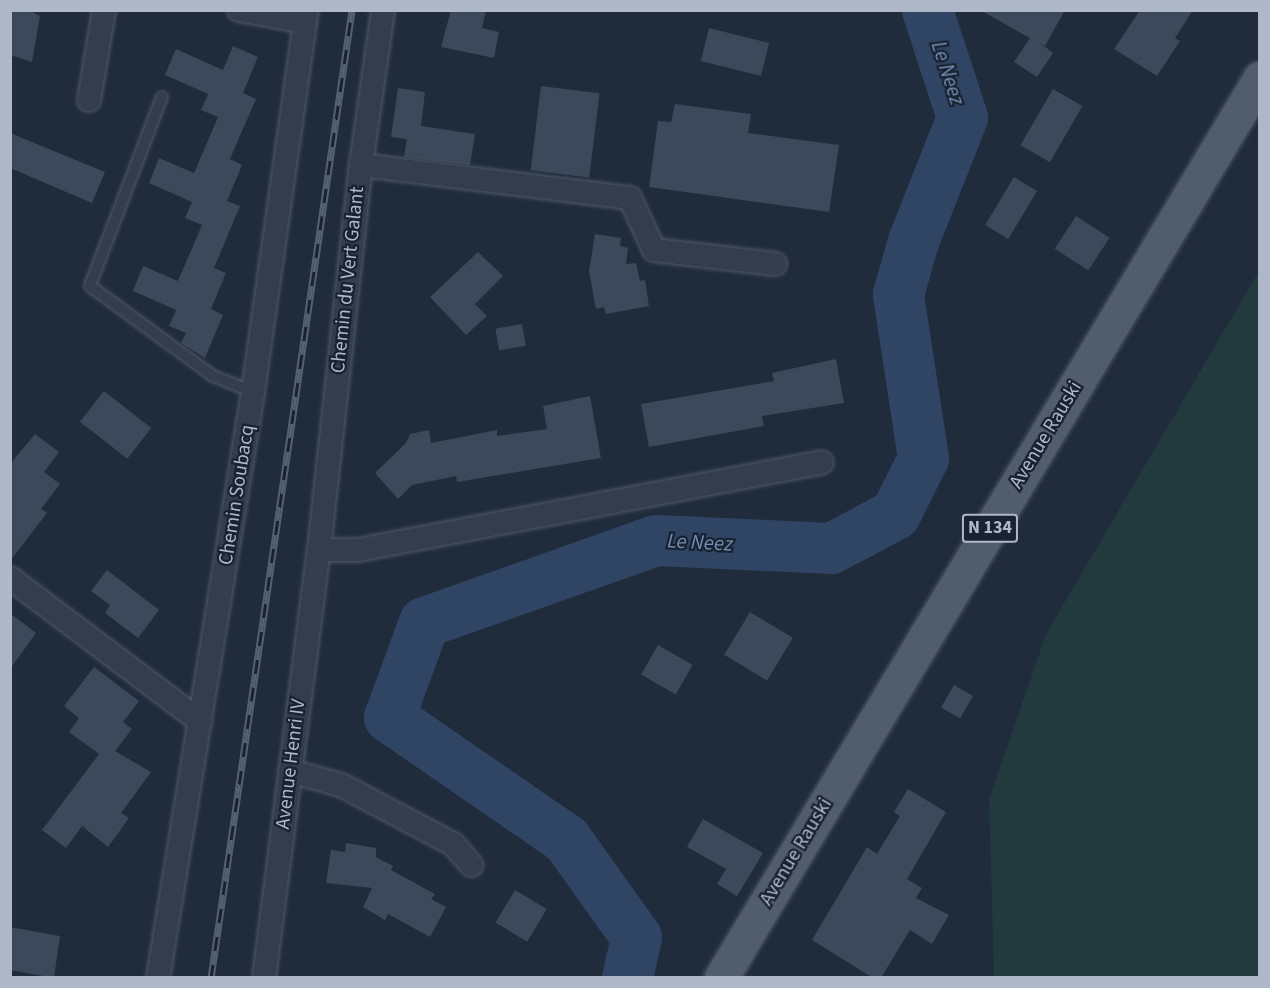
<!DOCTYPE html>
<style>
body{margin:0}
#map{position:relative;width:1270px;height:988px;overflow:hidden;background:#202b3c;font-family:"Source Sans 3",sans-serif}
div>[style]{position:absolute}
.green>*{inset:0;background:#22393d}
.river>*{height:51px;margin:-25.5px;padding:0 25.5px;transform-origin:25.5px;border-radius:25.5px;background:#304463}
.building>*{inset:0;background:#3b495b;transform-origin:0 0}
.roads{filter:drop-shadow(0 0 2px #4e5867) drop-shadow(0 0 2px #4e5867)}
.lane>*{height:10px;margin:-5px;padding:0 5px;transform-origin:5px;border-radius:5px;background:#343d4c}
.street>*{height:22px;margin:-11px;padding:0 11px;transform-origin:11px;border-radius:11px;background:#343d4c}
.primary>*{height:33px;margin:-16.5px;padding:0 16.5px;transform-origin:16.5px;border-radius:16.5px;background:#515c6c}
.rail>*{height:7px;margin-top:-3.5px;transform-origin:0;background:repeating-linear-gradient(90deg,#192231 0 14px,#556173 0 28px);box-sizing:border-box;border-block:2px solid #556173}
span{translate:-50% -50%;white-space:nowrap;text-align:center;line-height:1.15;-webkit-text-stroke:4.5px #192231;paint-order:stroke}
.shield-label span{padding:2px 4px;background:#192231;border:2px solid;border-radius:4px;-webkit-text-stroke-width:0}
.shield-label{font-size:18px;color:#aeb8c8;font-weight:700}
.street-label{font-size:20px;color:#aeb8c8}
.water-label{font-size:21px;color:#748eb3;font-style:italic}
.frame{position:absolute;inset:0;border:12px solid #aeb8c8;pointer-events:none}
</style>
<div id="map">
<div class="green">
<div style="clip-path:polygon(1259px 271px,1259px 977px,994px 977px,989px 799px,1046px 634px)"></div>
</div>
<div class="river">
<div style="left:627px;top:978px;width:42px;rotate:-77.6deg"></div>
<div style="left:636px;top:937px;width:120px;rotate:-125.5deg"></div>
<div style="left:566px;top:839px;width:215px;rotate:-145.4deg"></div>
<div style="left:389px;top:717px;width:101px;rotate:-69.8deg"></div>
<div style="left:424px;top:622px;width:246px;rotate:-19.5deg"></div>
<div style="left:656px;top:540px;width:175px;rotate:2.6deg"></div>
<div style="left:831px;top:548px;width:72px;rotate:-28deg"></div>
<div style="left:895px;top:514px;width:63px;rotate:-63.4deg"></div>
<div style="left:923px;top:458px;width:166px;rotate:-98.7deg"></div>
<div style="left:898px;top:294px;width:55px;rotate:-74.2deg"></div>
<div style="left:913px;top:241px;width:133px;rotate:-68.4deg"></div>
<div style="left:962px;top:117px;width:113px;rotate:-108.1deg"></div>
</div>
<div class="building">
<div style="clip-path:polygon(10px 10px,29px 10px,40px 16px,32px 62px,10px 55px)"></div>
<div style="clip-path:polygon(451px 10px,486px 10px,482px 28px,499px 32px,494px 58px,441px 47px)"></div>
<div style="clip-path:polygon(980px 10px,1065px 10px,1045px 46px,1040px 43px,1053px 53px,1037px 77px,1014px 62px,1030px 38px)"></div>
<div style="clip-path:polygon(1140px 10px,1193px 10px,1175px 38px,1180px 41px,1157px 76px,1114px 49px)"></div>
<div style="left:709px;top:28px;width:62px;height:34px;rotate:14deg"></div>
<div style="clip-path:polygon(233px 46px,258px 57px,243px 93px,256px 99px,230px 159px,242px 165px,227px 201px,240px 206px,214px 268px,226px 273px,211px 309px,223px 315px,205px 358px,181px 343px,186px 333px,169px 326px,176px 310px,133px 291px,143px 266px,178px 281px,202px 225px,185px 218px,192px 202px,149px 183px,159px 158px,194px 173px,218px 117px,201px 110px,208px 94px,165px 75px,176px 49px,223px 70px)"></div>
<div style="left:541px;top:86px;width:59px;height:85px;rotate:7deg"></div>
<div style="clip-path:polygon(398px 88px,425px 92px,421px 126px,475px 134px,470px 165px,404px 157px,407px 139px,391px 137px)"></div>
<div style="left:1053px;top:89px;width:34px;height:65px;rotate:30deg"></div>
<div style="clip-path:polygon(675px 104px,751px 114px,748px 133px,839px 145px,829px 212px,649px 187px,658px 121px,671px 122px)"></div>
<div style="clip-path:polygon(10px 133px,105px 172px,92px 203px,10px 168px)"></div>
<div style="left:1014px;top:177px;width:27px;height:56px;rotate:31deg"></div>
<div style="left:1076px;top:216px;width:40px;height:39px;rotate:33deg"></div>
<div style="clip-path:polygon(595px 234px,621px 238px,620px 246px,628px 248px,626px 264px,636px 263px,640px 281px,645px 280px,649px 306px,606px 314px,604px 307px,596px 309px,589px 271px)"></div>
<div style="clip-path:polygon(478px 252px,503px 276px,475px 304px,487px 316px,466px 335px,430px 297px)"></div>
<div style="left:522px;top:324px;width:22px;height:27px;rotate:80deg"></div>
<div style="clip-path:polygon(836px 359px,844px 403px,762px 416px,764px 426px,649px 447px,641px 404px,774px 381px,772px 373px)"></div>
<div style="left:104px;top:391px;width:60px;height:39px;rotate:38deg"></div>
<div style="clip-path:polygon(590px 396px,601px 458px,457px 482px,456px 476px,412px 485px,398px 499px,375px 473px,406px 443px,410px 434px,429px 430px,431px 443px,497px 430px,497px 436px,547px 429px,543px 406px)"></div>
<div style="clip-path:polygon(35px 434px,59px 452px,44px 472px,60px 484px,41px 509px,47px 513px,10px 561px,10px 464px)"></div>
<div style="clip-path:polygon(107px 570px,159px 610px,138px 638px,105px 613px,110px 605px,91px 591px)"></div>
<div style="left:750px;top:612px;width:50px;height:50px;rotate:31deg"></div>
<div style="clip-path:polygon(10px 613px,36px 633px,10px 669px)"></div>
<div style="left:658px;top:645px;width:40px;height:34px;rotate:30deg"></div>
<div style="clip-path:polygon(94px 667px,139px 701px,123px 722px,132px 729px,115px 751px,151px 772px,121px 813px,129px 818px,108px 847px,82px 826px,66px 848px,42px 830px,99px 754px,69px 732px,79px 718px,64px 706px)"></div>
<div style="left:954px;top:685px;width:22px;height:26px;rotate:30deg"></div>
<div style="clip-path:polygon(908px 789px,946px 812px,907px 879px,922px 888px,916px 898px,949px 915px,932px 944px,910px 930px,881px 978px,873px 978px,812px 940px,867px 847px,877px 854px,900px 816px,894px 812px)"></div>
<div style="clip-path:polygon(703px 819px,763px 853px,737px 896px,717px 884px,726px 869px,687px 847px)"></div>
<div style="clip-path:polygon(346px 843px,376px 848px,376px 857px,393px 866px,391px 870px,435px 894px,431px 899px,446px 907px,430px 937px,388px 914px,385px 920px,363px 907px,372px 888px,326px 883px,331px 850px,345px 852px)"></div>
<div style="left:515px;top:890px;width:37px;height:38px;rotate:31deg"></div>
<div style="clip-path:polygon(10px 927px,60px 936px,54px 978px,10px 970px)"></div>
</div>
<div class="roads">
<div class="lane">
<div style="left:162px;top:97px;width:202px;rotate:110.9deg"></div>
<div style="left:90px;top:286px;width:152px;rotate:36.2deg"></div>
<div style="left:213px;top:376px;width:43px;rotate:21.8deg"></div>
</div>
<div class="street">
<div style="left:239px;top:10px;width:67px;rotate:10.3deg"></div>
<div style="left:89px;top:100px;width:91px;rotate:-80.5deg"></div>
<div style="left:361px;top:165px;width:271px;rotate:7deg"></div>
<div style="left:630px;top:198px;width:57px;rotate:65.2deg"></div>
<div style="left:654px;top:250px;width:122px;rotate:6.6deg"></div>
<div style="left:319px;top:550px;width:39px"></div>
<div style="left:358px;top:550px;width:472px;rotate:-10.7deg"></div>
<div style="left:10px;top:578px;width:238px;rotate:37deg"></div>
<div style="left:290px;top:771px;width:53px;rotate:15.4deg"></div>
<div style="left:341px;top:785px;width:127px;rotate:27.8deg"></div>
<div style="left:453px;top:844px;width:28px;rotate:49deg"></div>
<div style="left:158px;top:978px;width:594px;rotate:-80.79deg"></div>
<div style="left:253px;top:392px;width:386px;rotate:-82deg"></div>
<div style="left:264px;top:978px;width:432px;rotate:-82.7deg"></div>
<div style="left:319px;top:550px;width:387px;rotate:-83.8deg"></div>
<div style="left:361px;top:165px;width:157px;rotate:-81.9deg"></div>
</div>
<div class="primary">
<div style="left:721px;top:978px;width:1049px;rotate:-59.08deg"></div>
</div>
</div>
<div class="rail">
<div style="left:211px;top:978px;width:978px;rotate:-81.71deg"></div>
</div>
<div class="shield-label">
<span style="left:990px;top:528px">N 134</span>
</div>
<div class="street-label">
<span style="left:348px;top:280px;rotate:-84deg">Chemin du Vert Galant</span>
<span style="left:1046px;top:435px;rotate:-59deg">Avenue Rauski</span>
<span style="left:237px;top:495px;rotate:-81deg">Chemin Soubacq</span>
<span style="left:291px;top:764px;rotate:-83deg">Avenue Henri IV</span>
<span style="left:796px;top:852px;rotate:-59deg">Avenue Rauski</span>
</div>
<div class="water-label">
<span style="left:948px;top:73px;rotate:72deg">Le Neez</span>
<span style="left:700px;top:542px;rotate:3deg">Le Neez</span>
</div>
<div class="frame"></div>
</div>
